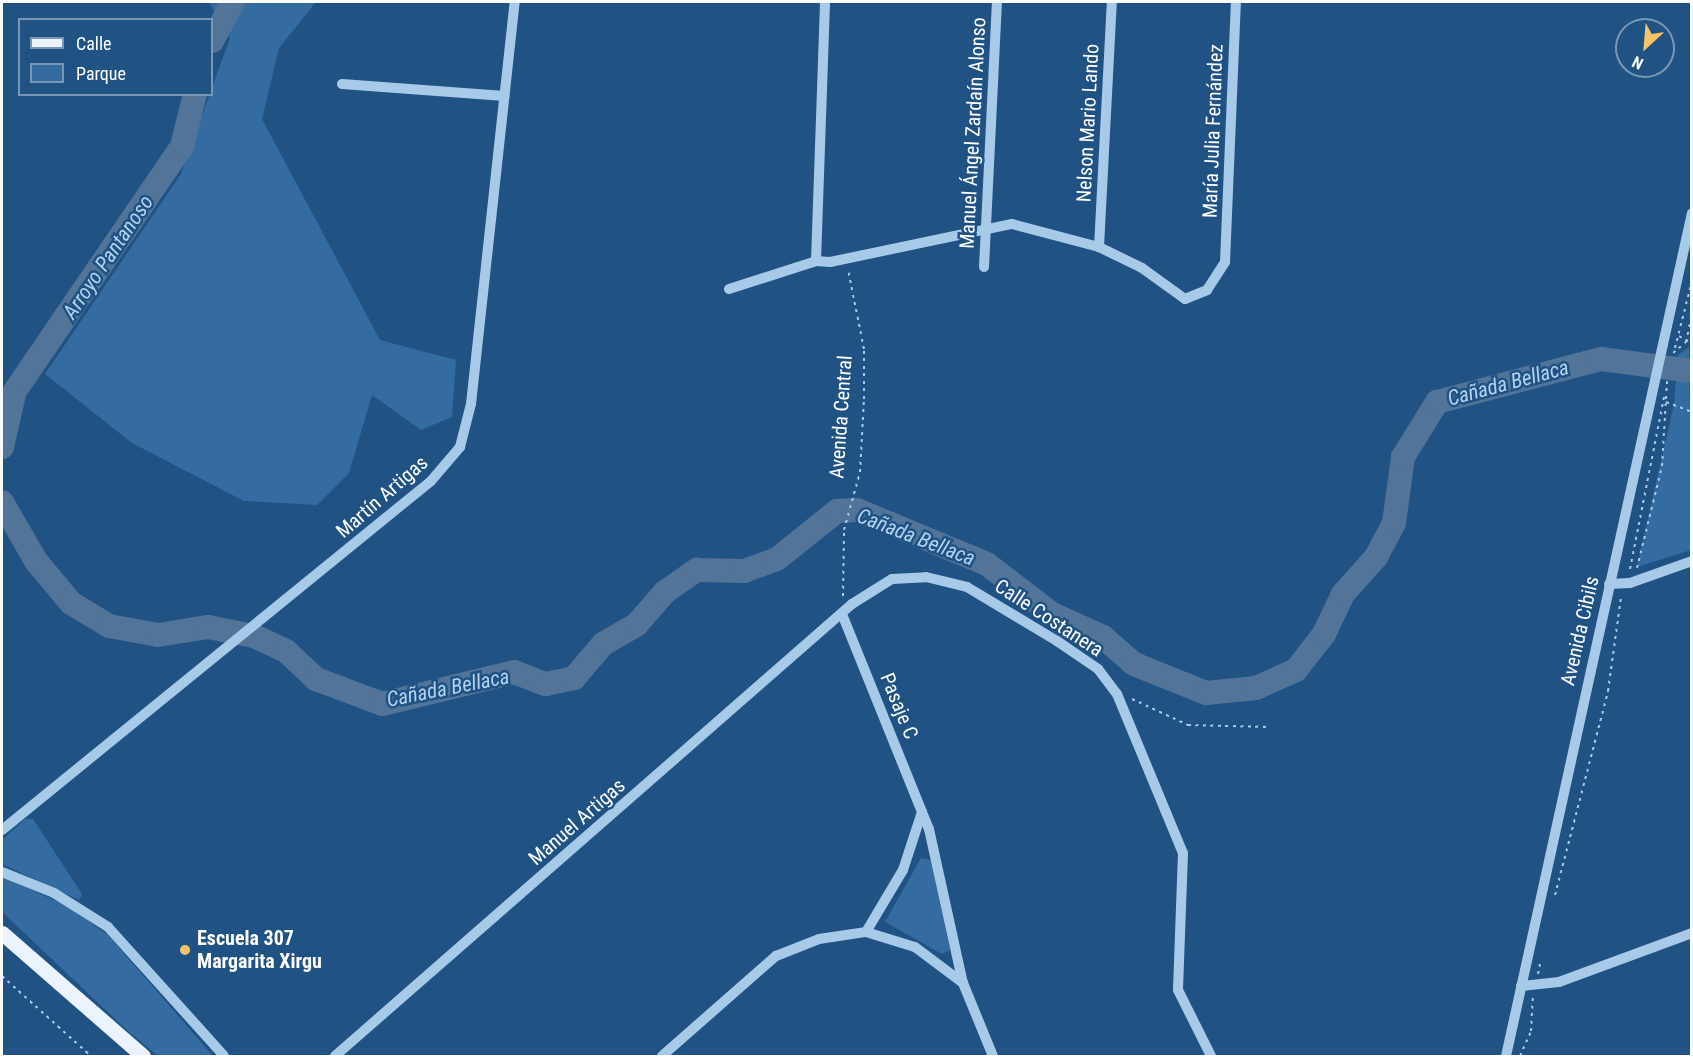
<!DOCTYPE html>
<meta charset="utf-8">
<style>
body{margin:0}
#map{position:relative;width:1693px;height:1058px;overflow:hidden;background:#205284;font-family:"Roboto Condensed",sans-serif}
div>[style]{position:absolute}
.green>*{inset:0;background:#346ca1}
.river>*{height:24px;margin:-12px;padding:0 12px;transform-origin:12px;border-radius:12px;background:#517498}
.path>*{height:2px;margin-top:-1px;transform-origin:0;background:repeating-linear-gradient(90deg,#a7cae9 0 3px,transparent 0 7.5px)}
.minor>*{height:10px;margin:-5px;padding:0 5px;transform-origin:5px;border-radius:5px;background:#a7cae9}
.major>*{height:15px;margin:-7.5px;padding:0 7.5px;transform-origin:7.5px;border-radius:7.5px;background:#ebf3fe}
.dots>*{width:16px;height:16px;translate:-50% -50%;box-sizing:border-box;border:3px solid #205284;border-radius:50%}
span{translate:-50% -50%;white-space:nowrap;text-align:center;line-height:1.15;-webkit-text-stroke:5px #205284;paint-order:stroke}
.street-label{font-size:20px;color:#fff}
.poi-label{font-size:20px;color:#fff;font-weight:700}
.left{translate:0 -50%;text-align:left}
.water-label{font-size:21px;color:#b3d3f1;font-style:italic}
.frame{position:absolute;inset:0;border:3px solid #fff;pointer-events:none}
.legend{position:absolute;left:18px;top:18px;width:195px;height:78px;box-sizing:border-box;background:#205284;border:2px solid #7997b5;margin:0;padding:8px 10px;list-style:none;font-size:18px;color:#fff}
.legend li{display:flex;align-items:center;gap:12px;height:30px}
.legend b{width:30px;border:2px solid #7997b5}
.north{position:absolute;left:1615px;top:18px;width:60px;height:60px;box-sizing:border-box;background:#205284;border:2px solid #7997b5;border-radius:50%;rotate:206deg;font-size:16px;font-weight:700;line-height:24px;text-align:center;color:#fff}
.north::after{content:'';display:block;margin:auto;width:21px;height:27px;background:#f6c468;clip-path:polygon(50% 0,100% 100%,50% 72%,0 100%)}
</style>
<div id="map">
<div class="green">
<div style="clip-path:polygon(209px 2px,316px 2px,279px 48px,262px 119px,380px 340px,456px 360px,452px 417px,421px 430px,372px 395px,349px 473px,317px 505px,244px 501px,132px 443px,45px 374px,181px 174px,230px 38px)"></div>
<div style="clip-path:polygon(1689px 347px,1691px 550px,1637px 567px,1674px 404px,1678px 355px)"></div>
<div style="clip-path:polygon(25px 819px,33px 819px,82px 894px,79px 900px,2px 864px,2px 840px)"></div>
<div style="clip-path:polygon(921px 858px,931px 860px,950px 950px,942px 954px,885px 922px)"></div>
<div style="clip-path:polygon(2px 876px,67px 906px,108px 935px,213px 1056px,158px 1056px,128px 1031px,2px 912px)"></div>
</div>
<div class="river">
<div style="left:212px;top:41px;width:44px;rotate:-61.7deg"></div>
<div style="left:2px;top:410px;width:320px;rotate:-55.7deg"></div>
<div style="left:182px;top:146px;width:54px;rotate:-76deg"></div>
<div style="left:2px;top:447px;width:54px;rotate:-77.2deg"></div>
<div style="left:2px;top:502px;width:68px;rotate:60deg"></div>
<div style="left:36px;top:561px;width:55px;rotate:50.2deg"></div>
<div style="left:71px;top:603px;width:44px;rotate:31.2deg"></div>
<div style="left:109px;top:626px;width:50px;rotate:10.4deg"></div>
<div style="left:158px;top:635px;width:51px;rotate:-9.1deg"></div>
<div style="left:208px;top:627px;width:47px;rotate:11.1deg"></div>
<div style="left:254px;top:636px;width:35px;rotate:25deg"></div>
<div style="left:286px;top:651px;width:41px;rotate:43deg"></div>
<div style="left:316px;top:679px;width:71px;rotate:20.7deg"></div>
<div style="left:382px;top:704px;width:136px;rotate:-13.6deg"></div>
<div style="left:514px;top:672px;width:34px;rotate:21deg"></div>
<div style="left:546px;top:684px;width:29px;rotate:-12deg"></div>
<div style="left:574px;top:678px;width:45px;rotate:-49.5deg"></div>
<div style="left:603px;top:644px;width:39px;rotate:-30deg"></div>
<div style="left:637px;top:624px;width:43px;rotate:-48.8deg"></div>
<div style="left:665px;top:592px;width:39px;rotate:-35deg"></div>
<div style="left:697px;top:570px;width:47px;rotate:1.2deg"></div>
<div style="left:744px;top:571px;width:35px;rotate:-20deg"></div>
<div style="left:777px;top:559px;width:77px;rotate:-38.7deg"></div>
<div style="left:837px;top:511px;width:20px;rotate:-3deg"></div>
<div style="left:857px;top:510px;width:141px;rotate:22.6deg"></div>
<div style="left:987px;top:564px;width:82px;rotate:37.6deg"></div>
<div style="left:1052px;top:614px;width:56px;rotate:24.3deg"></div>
<div style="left:1103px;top:637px;width:41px;rotate:41.1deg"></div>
<div style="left:1134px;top:664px;width:78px;rotate:21.9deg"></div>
<div style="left:1206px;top:693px;width:50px;rotate:-5.7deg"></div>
<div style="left:1256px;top:688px;width:44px;rotate:-24.2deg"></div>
<div style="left:1296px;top:670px;width:46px;rotate:-52.1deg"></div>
<div style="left:1324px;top:634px;width:44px;rotate:-64.6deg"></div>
<div style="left:1343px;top:594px;width:50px;rotate:-48.3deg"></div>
<div style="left:1376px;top:557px;width:38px;rotate:-62deg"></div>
<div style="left:1394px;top:523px;width:67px;rotate:-82.2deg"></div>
<div style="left:1403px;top:457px;width:65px;rotate:-58.3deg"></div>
<div style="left:1437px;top:402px;width:170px;rotate:-14.7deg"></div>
<div style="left:1601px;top:359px;width:92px;rotate:7.5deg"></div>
</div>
<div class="path">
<div style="left:1679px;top:336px;width:15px;rotate:32deg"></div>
<div style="left:1675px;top:348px;width:69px;rotate:-75.8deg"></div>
<div style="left:1673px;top:353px;width:17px;rotate:-40deg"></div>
<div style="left:1686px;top:342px;width:29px;rotate:-78deg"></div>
<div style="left:1666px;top:402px;width:28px;rotate:21deg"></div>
<div style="left:1637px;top:568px;width:105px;rotate:-76.2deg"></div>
<div style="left:1662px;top:466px;width:85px;rotate:-86.6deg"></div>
<div style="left:1630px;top:569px;width:179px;rotate:-78.8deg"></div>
<div style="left:843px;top:596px;width:66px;rotate:-89.1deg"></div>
<div style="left:844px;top:530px;width:60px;rotate:-74.6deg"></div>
<div style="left:860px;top:472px;width:73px;rotate:-86.9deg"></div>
<div style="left:864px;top:399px;width:50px;rotate:-90deg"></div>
<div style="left:864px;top:349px;width:81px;rotate:-101.4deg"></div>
<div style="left:1132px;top:699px;width:62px;rotate:24.9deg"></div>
<div style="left:1188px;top:725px;width:82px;rotate:1.4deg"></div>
<div style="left:1555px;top:895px;width:211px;rotate:-75.4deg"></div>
<div style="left:1608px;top:691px;width:95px;rotate:-82.1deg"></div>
<div style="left:1538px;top:974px;width:15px;rotate:-79deg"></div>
<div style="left:2px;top:976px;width:120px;rotate:42deg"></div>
<div style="left:1520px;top:1056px;width:27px;rotate:-66deg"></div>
<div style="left:1531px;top:1031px;width:34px;rotate:-87deg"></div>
</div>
<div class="minor">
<div style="left:342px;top:84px;width:163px;rotate:4.2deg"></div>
<div style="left:1099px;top:247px;width:245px;rotate:-87deg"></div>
<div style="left:816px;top:261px;width:259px;rotate:-88deg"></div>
<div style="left:984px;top:267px;width:265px;rotate:-87.2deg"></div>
<div style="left:729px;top:289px;width:91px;rotate:-17.8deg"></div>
<div style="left:816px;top:261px;width:14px;rotate:4deg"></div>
<div style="left:830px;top:262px;width:186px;rotate:-11.8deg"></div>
<div style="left:1012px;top:224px;width:90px;rotate:14.8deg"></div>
<div style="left:1099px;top:247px;width:48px;rotate:26deg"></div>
<div style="left:1142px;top:268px;width:53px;rotate:35.8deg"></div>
<div style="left:1185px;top:299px;width:24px;rotate:-22deg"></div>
<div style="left:1207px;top:290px;width:33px;rotate:-57deg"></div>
<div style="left:1225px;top:262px;width:260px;rotate:-87.6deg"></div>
<div style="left:1609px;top:584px;width:21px;rotate:-3deg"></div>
<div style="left:1630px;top:583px;width:66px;rotate:-19.5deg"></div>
<div style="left:842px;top:614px;width:232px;rotate:68deg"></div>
<div style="left:929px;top:829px;width:158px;rotate:77.6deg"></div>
<div style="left:2px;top:830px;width:553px;rotate:-39.13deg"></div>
<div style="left:431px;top:481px;width:45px;rotate:-49.5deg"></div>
<div style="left:460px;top:447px;width:44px;rotate:-75.7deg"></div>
<div style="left:471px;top:404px;width:404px;rotate:-83.8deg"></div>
<div style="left:2px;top:872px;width:56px;rotate:22deg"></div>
<div style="left:54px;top:893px;width:64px;rotate:32.2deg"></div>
<div style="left:108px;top:927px;width:173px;rotate:48deg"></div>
<div style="left:866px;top:932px;width:72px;rotate:-59.2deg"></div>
<div style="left:903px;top:870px;width:61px;rotate:-71.9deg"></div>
<div style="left:1521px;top:986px;width:38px;rotate:-6deg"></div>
<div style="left:1559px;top:982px;width:142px;rotate:-20.2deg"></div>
<div style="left:335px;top:1056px;width:687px;rotate:-41.16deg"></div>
<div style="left:852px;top:604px;width:47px;rotate:-32deg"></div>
<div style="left:892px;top:579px;width:34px;rotate:-3deg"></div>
<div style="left:926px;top:577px;width:42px;rotate:13.7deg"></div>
<div style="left:967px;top:587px;width:105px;rotate:31deg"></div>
<div style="left:1057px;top:641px;width:50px;rotate:34.3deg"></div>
<div style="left:1098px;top:669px;width:31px;rotate:53deg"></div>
<div style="left:1117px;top:694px;width:172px;rotate:67.5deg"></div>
<div style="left:1183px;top:853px;width:137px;rotate:92.1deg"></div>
<div style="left:1178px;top:990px;width:74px;rotate:63.4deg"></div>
<div style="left:662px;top:1056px;width:152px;rotate:-41.3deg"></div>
<div style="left:776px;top:956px;width:46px;rotate:-21.6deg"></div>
<div style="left:819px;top:939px;width:48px;rotate:-8.5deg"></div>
<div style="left:866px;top:932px;width:51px;rotate:17deg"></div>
<div style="left:915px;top:947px;width:60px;rotate:36.9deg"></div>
<div style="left:963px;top:983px;width:79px;rotate:67.7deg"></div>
<div style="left:1506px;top:1056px;width:863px;rotate:-77.56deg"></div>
</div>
<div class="major">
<div style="left:2px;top:933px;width:187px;rotate:41.1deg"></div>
</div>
<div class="dots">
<div style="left:185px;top:950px;background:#f6c468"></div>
</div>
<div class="street-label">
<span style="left:1088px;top:123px;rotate:-87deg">Nelson Mario Lando</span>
<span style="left:1213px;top:131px;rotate:-88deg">María Julia Fernández</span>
<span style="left:973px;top:133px;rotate:-87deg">Manuel Ángel Zardaín Alonso</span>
<span style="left:841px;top:417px;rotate:-86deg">Avenida Central</span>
<span style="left:382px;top:497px;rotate:-41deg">Martín Artigas</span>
<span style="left:1049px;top:618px;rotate:33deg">Calle Costanera</span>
<span style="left:1580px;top:631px;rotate:-77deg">Avenida Cibils</span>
<span style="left:899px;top:706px;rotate:68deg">Pasaje C</span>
<span style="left:577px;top:822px;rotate:-41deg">Manuel Artigas</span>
</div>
<div class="poi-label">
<span class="left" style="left:197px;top:950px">Escuela 307<br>Margarita Xirgu</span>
</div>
<div class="water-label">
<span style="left:108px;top:257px;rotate:-56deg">Arroyo Pantanoso</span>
<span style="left:1508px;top:383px;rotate:-15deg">Cañada Bellaca</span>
<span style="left:916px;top:537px;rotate:21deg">Cañada Bellaca</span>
<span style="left:448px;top:688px;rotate:-11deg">Cañada Bellaca</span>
</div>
<div class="frame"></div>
<ul class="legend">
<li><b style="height:8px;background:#ebf3fe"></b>Calle</li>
<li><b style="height:16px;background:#346ca1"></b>Parque</li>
</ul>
<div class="north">N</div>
</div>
